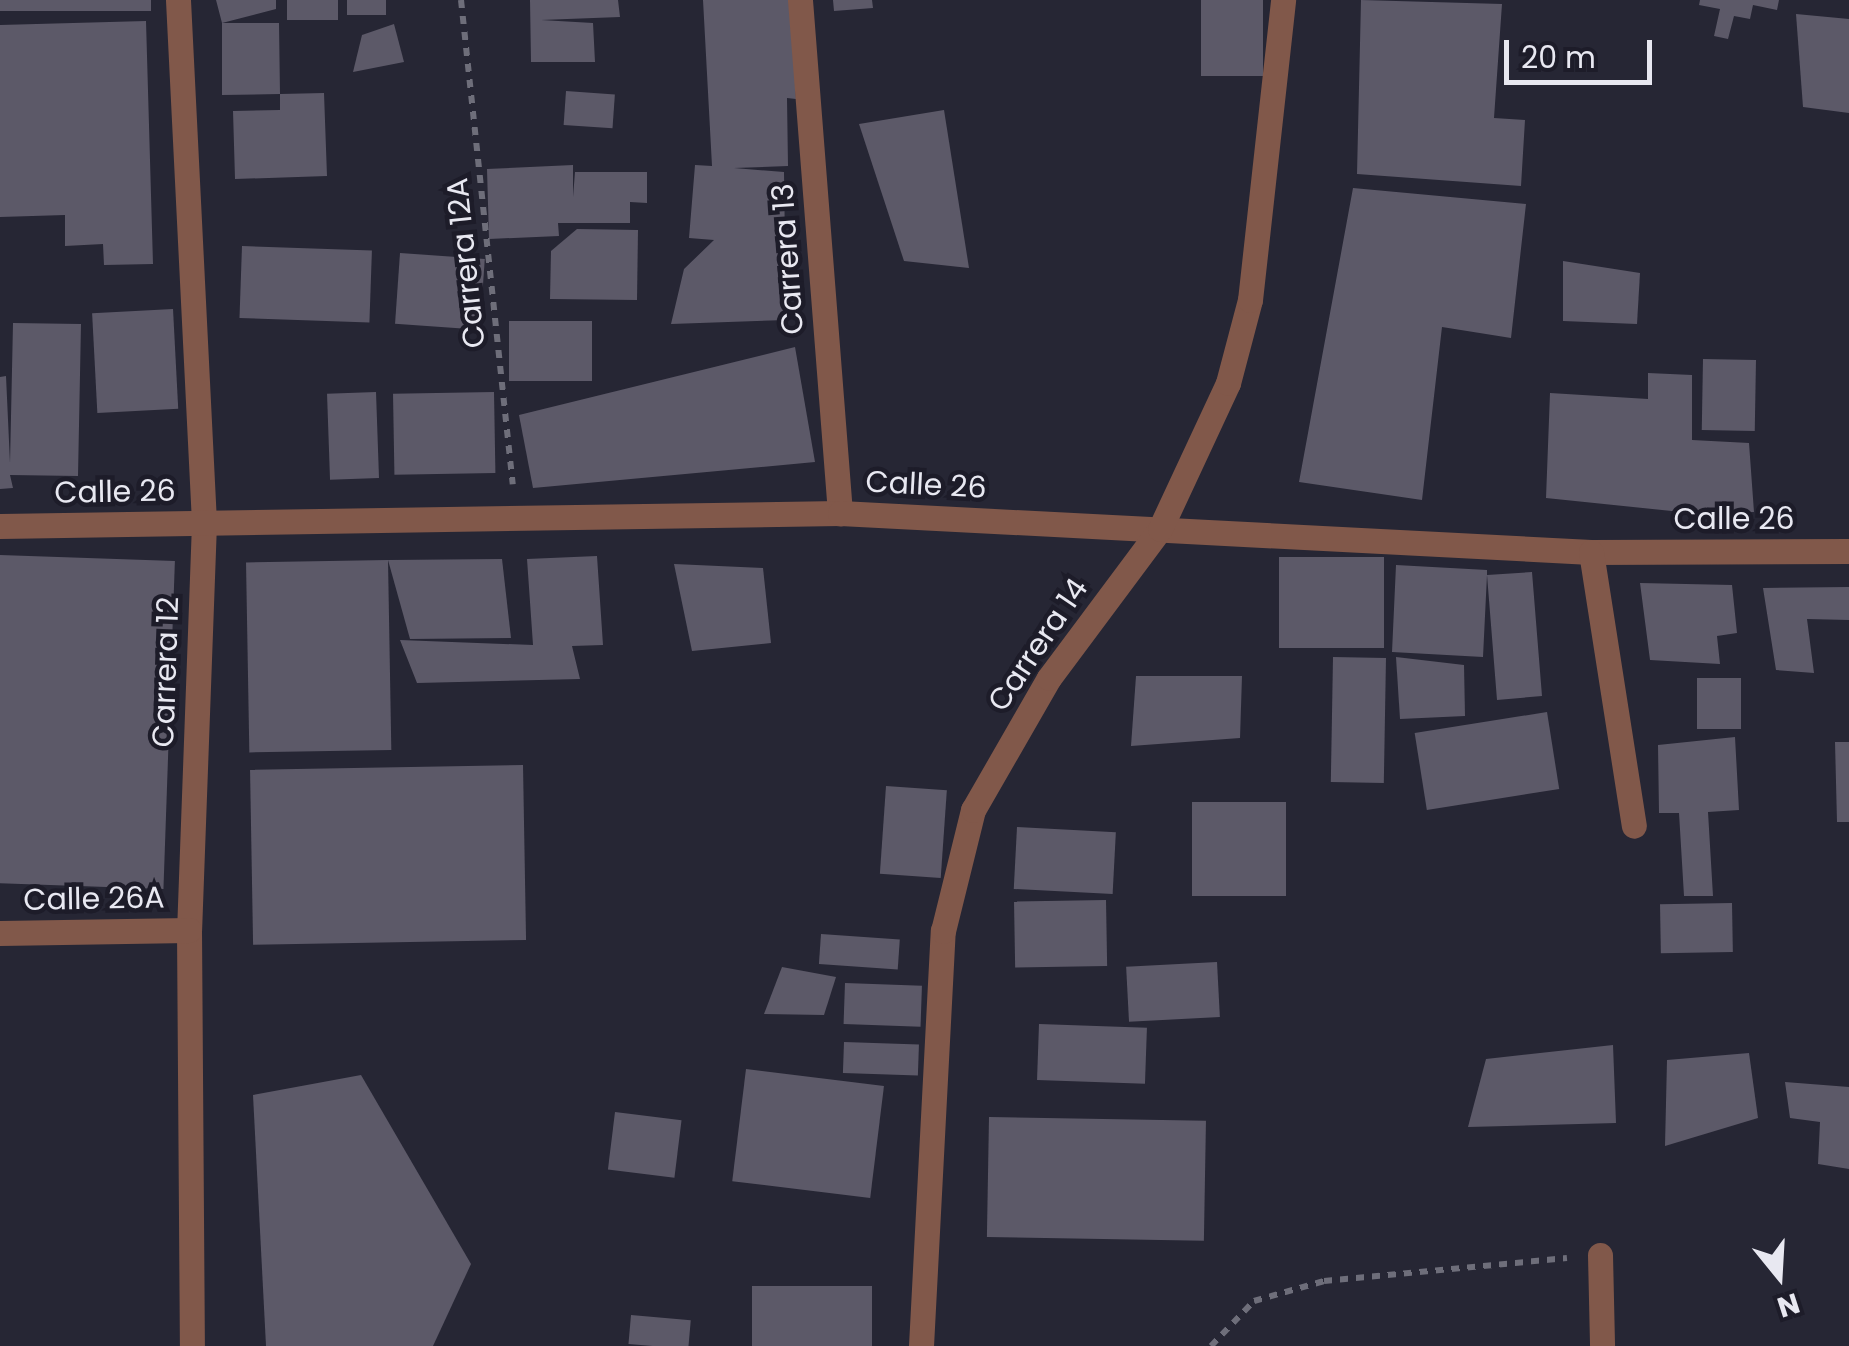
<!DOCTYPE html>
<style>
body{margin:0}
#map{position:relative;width:1849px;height:1346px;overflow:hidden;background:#262634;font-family:Poppins,sans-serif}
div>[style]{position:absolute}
.building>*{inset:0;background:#5c5968;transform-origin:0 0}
.path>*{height:6px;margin-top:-3px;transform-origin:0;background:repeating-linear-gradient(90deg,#6e6e7a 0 8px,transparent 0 16px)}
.minor>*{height:25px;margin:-12.5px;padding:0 12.5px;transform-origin:12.5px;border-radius:12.5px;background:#81584a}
span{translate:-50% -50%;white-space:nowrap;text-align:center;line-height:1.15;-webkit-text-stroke:9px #1d1c29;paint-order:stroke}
.street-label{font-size:30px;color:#e8e8f1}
.north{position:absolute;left:1729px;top:1226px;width:100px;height:100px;-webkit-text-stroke:8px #1d1c29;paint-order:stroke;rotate:162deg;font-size:28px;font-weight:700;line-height:40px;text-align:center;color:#e8e8f1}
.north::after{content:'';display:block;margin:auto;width:35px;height:45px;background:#e8e8f1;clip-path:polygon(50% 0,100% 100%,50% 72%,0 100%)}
.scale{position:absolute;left:1504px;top:40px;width:148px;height:45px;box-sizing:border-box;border:5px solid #e8e8f1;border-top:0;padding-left:12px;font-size:30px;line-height:35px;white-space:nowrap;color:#e8e8f1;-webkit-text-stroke:8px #1d1c29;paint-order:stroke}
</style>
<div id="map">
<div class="building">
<div style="left:0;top:0;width:151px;height:11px"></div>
<div style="clip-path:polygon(216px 0,276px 0,276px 9px,222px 23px,279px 23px,280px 94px,324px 93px,327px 176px,235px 179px,233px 111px,280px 110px,280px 94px,222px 95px,222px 23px)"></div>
<div style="left:287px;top:0;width:51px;height:20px"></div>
<div style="left:347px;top:0;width:39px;height:15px"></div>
<div style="clip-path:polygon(530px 0,618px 0,620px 17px,541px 20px,593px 23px,595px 62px,531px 62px)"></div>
<div style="clip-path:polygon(703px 0,791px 0,796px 99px,787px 98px,788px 166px,734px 168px,784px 172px,786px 320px,671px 324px,684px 269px,714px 240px,689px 238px,695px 165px,712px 166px)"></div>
<div style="clip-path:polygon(833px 0,872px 0,873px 8px,834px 11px)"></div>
<div style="left:1201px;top:0;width:62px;height:76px"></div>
<div style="clip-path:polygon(1361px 0,1502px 4px,1494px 118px,1525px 120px,1521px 186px,1357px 174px)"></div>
<div style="clip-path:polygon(1700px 0,1779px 0,1777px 10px,1753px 5px,1750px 19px,1734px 16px,1728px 39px,1714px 36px,1720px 9px,1699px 5px)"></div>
<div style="clip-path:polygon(1796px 14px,1849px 19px,1849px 113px,1803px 107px)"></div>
<div style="clip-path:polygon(146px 21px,153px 264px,104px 265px,103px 244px,65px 246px,65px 215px,0 217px,0 25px)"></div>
<div style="clip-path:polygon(394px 24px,404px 62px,353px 72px,362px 35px)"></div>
<div style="left:566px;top:91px;width:49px;height:34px;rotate:4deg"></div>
<div style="clip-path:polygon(944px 110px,969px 268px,904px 261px,859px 124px)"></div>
<div style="clip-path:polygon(573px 165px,573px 197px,575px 172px,647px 172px,647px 203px,630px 202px,630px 223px,558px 223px,559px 236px,489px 239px,487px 169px)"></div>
<div style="clip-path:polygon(1353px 188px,1526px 204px,1511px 338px,1442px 327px,1422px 500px,1299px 482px)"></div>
<div style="clip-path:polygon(577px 229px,638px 230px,637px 300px,550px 299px,551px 251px)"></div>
<div style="left:242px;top:246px;width:130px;height:72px;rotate:2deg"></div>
<div style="left:400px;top:253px;width:85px;height:71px;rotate:4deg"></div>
<div style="clip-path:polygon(1563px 261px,1640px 273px,1637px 324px,1563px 321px)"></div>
<div style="left:173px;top:309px;width:100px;height:81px;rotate:87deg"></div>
<div style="left:509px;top:321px;width:83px;height:60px"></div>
<div style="clip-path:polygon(13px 323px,81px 324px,78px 476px,10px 475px,13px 488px,0 489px,0 377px,6px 376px,10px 463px)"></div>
<div style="clip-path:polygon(795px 347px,815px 462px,533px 488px,519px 415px)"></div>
<div style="left:1703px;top:359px;width:53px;height:71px;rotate:1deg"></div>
<div style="clip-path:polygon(1648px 373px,1692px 375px,1692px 440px,1749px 443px,1754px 512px,1691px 513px,1546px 498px,1550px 393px,1648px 399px)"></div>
<div style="left:376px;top:392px;width:86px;height:49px;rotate:88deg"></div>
<div style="left:494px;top:392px;width:81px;height:101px;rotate:89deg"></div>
<div style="left:0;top:555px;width:175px;height:328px;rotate:2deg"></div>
<div style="clip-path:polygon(597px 556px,603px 645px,572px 646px,580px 679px,417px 683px,400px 640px,533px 645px,527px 559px)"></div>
<div style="left:1279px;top:557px;width:105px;height:91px"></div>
<div style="clip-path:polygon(502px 559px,511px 638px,410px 639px,388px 560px)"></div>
<div style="left:388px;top:560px;width:190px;height:142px;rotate:89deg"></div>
<div style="clip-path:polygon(674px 564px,763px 568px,771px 643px,692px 651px)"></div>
<div style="clip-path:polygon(1396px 565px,1487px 570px,1487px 575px,1532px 572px,1542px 696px,1497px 700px,1487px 575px,1483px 657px,1392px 652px)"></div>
<div style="clip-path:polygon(1640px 583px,1732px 585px,1737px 633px,1717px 636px,1720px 664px,1650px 660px)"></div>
<div style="clip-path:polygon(1849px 587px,1849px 620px,1807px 619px,1814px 673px,1776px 670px,1763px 588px)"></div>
<div style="left:1333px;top:657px;width:53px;height:125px;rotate:1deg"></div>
<div style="clip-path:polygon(1396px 657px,1464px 665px,1465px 716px,1400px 719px)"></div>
<div style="clip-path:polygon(1136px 676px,1242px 676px,1240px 738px,1131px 746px)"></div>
<div style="left:1741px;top:678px;width:51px;height:44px;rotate:90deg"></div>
<div style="left:1547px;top:712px;width:78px;height:134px;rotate:81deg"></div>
<div style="clip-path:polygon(1735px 737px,1739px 810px,1708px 812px,1713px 896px,1684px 896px,1679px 813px,1659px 813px,1658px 745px)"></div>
<div style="clip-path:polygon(1835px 742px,1849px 742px,1849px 822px,1837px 822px)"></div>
<div style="left:523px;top:765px;width:175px;height:273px;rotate:89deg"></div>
<div style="left:886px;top:786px;width:61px;height:88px;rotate:4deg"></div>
<div style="left:1286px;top:802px;width:94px;height:94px;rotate:90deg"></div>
<div style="left:1017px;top:827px;width:99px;height:62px;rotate:3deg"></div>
<div style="left:1106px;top:900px;width:66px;height:92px;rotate:89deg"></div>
<div style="left:1732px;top:903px;width:49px;height:72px;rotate:89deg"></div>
<div style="left:821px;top:934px;width:79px;height:30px;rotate:4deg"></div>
<div style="left:1217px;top:962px;width:55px;height:91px;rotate:87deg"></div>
<div style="clip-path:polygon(782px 967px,836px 977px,824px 1015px,764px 1014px)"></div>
<div style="left:845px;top:983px;width:77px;height:41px;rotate:2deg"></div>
<div style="left:1039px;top:1024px;width:108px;height:56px;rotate:2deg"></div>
<div style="left:844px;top:1042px;width:75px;height:31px;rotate:2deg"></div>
<div style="clip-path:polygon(1613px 1045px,1616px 1123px,1468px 1127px,1486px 1059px)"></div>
<div style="clip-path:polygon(1749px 1053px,1758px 1118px,1665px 1146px,1667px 1060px)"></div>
<div style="left:746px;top:1069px;width:139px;height:113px;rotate:7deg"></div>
<div style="clip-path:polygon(361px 1075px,471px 1264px,433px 1346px,266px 1346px,253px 1095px)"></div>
<div style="clip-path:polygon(1785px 1082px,1849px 1087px,1849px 1169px,1818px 1164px,1820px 1122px,1790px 1118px)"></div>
<div style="left:615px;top:1112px;width:67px;height:58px;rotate:7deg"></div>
<div style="left:989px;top:1117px;width:217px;height:120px;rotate:1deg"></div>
<div style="left:752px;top:1286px;width:120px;height:60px"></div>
<div style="left:631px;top:1315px;width:60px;height:29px;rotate:5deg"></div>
</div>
<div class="path">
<div style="left:461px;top:0;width:487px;rotate:83.9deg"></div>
<div style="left:1211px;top:1346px;width:62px;rotate:-46.3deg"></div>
<div style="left:1254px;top:1301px;width:73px;rotate:-15.9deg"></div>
<div style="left:1324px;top:1281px;width:244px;rotate:-5.4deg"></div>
</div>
<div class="minor">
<div style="left:178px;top:0;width:524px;rotate:87.15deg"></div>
<div style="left:204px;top:523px;width:407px;rotate:92.1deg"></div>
<div style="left:189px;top:930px;width:416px;rotate:89.6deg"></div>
<div style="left:800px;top:0;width:515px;rotate:85.54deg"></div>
<div style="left:0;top:526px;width:840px;rotate:-0.89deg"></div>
<div style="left:840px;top:513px;width:752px;rotate:2.97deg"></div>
<div style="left:1591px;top:552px;width:258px;rotate:-0.2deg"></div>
<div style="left:1591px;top:552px;width:277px;rotate:81.1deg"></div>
<div style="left:0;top:933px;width:189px;rotate:-0.9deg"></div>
<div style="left:1600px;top:1255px;width:91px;rotate:88.7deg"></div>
<div style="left:921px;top:1346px;width:416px;rotate:-87deg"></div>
<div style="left:943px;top:931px;width:125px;rotate:-76.1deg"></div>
<div style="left:973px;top:810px;width:152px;rotate:-60.1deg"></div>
<div style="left:1049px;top:678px;width:186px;rotate:-53.3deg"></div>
<div style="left:1160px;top:529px;width:161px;rotate:-65deg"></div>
<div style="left:1228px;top:383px;width:86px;rotate:-75.2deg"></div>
<div style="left:1250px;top:300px;width:302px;rotate:-83.7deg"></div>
</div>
<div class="street-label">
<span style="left:788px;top:259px;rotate:-94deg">Carrera 13</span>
<span style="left:466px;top:263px;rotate:-96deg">Carrera 12A</span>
<span style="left:926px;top:485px;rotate:3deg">Calle 26</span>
<span style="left:115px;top:492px;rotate:-1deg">Calle 26</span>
<span style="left:1734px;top:519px">Calle 26</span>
<span style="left:1038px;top:645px;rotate:-56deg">Carrera 14</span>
<span style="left:166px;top:672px;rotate:-88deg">Carrera 12</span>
<span style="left:94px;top:899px;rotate:-1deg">Calle 26A</span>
</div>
<div class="north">N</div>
<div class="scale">20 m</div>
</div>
